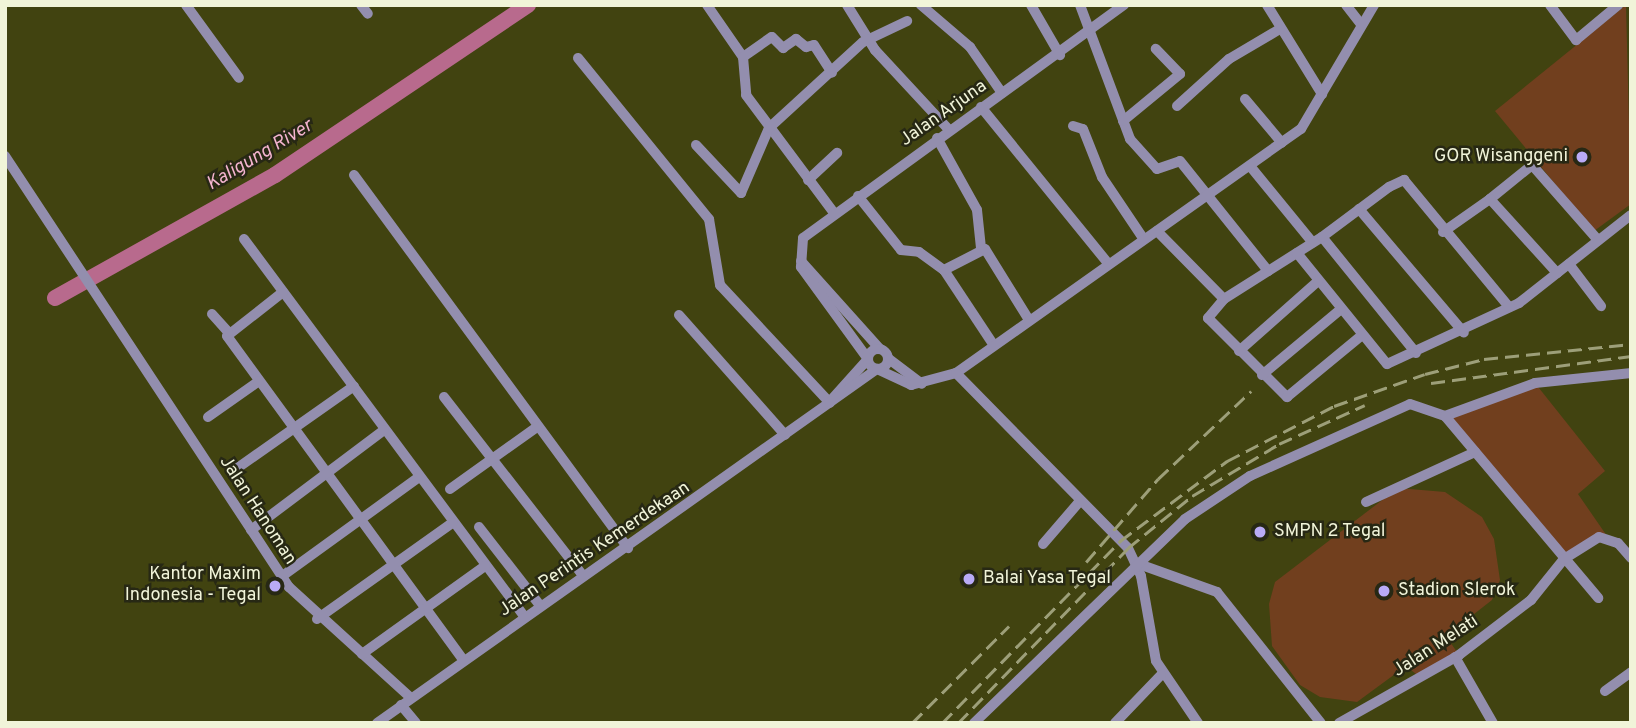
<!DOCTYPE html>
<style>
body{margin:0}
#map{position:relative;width:1636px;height:728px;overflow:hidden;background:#414310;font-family:Overpass,sans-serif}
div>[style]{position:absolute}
.green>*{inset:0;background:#713f1e}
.river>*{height:16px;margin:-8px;padding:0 8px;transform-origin:8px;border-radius:8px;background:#b86a8d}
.minor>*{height:10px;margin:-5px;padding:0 5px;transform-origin:5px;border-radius:5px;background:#938eae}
.minor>.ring{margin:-5px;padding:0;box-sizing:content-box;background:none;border:10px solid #938eae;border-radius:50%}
.rail>*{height:2.5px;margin-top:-1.25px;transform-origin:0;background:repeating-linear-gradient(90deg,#9d9f79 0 14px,transparent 0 21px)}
.dots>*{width:19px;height:19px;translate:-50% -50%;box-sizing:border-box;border:4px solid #272814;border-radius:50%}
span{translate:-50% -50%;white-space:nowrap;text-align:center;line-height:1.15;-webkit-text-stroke:5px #272814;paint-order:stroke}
.street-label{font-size:18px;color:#f1f4d9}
.poi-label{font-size:18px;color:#f1f4d9}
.right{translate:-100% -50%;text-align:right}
.left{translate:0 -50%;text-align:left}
.water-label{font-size:19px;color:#f4b4cf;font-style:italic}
.frame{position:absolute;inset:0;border:7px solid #f1f4d9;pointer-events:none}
</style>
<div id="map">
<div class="green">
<div style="clip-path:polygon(1626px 5px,1631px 204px,1594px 231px,1495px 111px)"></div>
<div style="clip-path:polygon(1535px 383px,1605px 471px,1578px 494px,1607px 536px,1564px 559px,1445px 416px)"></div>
<div style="clip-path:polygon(1398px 488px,1445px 492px,1482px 517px,1494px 539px,1500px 580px,1492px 600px,1446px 636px,1459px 655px,1421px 678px,1406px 666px,1357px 702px,1320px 697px,1300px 685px,1272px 646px,1269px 604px,1275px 582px)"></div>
</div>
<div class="river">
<div style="left:55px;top:298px;width:252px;rotate:-29.2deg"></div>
<div style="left:275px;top:175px;width:305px;rotate:-33.9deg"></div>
</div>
<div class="minor">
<div style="left:186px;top:5px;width:90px;rotate:54deg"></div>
<div style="left:361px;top:5px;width:11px;rotate:52deg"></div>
<div style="left:707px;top:5px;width:63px;rotate:55.3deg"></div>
<div style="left:743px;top:57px;width:38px;rotate:85deg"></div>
<div style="left:746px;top:95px;width:147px;rotate:53.3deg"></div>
<div style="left:847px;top:5px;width:53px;rotate:58.1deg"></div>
<div style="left:875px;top:50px;width:109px;rotate:47.2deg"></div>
<div style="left:921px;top:5px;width:65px;rotate:40.6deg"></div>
<div style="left:970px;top:47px;width:56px;rotate:55.2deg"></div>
<div style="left:1031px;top:5px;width:58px;rotate:59.9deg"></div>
<div style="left:1080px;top:5px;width:143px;rotate:69.5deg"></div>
<div style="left:1130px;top:139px;width:40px;rotate:48deg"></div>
<div style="left:1157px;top:169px;width:24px;rotate:-19deg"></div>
<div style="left:1180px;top:161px;width:141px;rotate:51.3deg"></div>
<div style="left:1267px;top:5px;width:105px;rotate:58.3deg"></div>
<div style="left:1346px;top:5px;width:23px;rotate:52deg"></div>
<div style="left:1550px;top:5px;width:44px;rotate:53.4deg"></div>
<div style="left:1576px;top:40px;width:55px;rotate:-39.8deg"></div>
<div style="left:743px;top:57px;width:35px;rotate:-35deg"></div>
<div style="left:772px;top:37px;width:16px;rotate:45deg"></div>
<div style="left:783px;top:48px;width:16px;rotate:-35deg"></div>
<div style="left:796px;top:39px;width:13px;rotate:39deg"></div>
<div style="left:806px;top:47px;width:8px;rotate:-14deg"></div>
<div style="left:814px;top:45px;width:33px;rotate:57deg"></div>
<div style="left:578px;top:58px;width:208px;rotate:50.9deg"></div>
<div style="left:709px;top:219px;width:67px;rotate:80.5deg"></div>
<div style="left:720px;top:285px;width:161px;rotate:47deg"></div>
<div style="left:1245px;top:99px;width:57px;rotate:49.9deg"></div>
<div style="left:1177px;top:106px;width:70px;rotate:-42.1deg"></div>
<div style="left:1229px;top:59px;width:59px;rotate:-30.5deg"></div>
<div style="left:981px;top:107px;width:198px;rotate:50.9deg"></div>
<div style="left:1123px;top:121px;width:74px;rotate:-39.5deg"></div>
<div style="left:1180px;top:74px;width:35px;rotate:-134deg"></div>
<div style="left:1073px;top:126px;width:10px;rotate:17deg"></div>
<div style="left:1083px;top:129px;width:52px;rotate:68.4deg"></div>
<div style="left:1102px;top:177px;width:73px;rotate:56.1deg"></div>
<div style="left:937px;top:138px;width:82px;rotate:60.9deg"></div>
<div style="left:977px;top:210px;width:38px;rotate:84deg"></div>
<div style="left:696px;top:145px;width:66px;rotate:46.8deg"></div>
<div style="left:741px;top:193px;width:71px;rotate:-66.7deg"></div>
<div style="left:769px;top:128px;width:127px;rotate:-42.5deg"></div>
<div style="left:863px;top:42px;width:49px;rotate:-25.5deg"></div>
<div style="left:5px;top:156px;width:516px;rotate:56.62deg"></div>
<div style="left:289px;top:587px;width:164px;rotate:42.3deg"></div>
<div style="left:1250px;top:166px;width:99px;rotate:50.7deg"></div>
<div style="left:354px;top:175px;width:463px;rotate:53.7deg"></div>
<div style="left:808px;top:180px;width:40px;rotate:-43deg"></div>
<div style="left:858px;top:196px;width:69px;rotate:51.5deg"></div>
<div style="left:901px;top:250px;width:18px;rotate:6deg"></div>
<div style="left:919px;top:252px;width:31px;rotate:36deg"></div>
<div style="left:944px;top:270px;width:89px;rotate:56.5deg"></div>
<div style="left:1490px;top:199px;width:54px;rotate:-39deg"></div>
<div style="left:1532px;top:165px;width:100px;rotate:48.7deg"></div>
<div style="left:1359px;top:209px;width:162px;rotate:49.7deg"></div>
<div style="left:1157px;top:231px;width:95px;rotate:45.4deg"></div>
<div style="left:1443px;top:232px;width:57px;rotate:-35.1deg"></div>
<div style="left:1490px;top:199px;width:100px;rotate:47.8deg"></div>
<div style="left:1322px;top:237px;width:116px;rotate:147.7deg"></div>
<div style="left:1224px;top:299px;width:25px;rotate:130deg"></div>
<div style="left:1208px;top:318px;width:112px;rotate:45deg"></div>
<div style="left:1287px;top:397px;width:96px;rotate:-39.5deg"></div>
<div style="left:244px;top:239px;width:468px;rotate:53.4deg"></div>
<div style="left:1297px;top:253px;width:143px;rotate:51deg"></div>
<div style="left:1387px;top:364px;width:145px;rotate:-24.8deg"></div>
<div style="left:1519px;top:303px;width:142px;rotate:-38.2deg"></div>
<div style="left:801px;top:261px;width:118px;rotate:48.1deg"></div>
<div style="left:1569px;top:264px;width:53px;rotate:52.7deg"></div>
<div style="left:944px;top:270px;width:46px;rotate:-27.1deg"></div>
<div style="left:985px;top:249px;width:84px;rotate:58.2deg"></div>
<div style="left:283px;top:292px;width:71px;rotate:141.8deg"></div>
<div style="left:227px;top:336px;width:402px;rotate:53.9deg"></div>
<div style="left:212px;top:314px;width:24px;rotate:48deg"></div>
<div style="left:679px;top:315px;width:160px;rotate:48.5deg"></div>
<div class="ring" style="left:868px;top:349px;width:10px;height:10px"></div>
<div style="left:1239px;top:351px;width:106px;rotate:-41.5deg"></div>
<div style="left:1416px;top:353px;width:149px;rotate:-129deg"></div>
<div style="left:1322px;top:237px;width:84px;rotate:-36.7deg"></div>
<div style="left:1389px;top:187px;width:17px;rotate:-25deg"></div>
<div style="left:1404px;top:180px;width:165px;rotate:50.4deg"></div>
<div style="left:889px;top:359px;width:41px;rotate:37.1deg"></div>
<div style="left:956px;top:373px;width:423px;rotate:-35.3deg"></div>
<div style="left:1301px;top:129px;width:144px;rotate:-59.5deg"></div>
<div style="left:1262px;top:375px;width:102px;rotate:-39.8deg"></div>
<div style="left:444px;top:397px;width:223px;rotate:52.1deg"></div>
<div style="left:832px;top:399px;width:54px;rotate:-48deg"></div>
<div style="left:868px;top:359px;width:114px;rotate:-126.1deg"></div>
<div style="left:801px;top:267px;width:29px;rotate:-86deg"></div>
<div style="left:803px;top:238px;width:397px;rotate:-36deg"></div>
<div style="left:1445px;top:416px;width:96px;rotate:-20.1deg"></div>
<div style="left:1535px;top:383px;width:97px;rotate:-5.9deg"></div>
<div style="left:208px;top:417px;width:62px;rotate:-35.2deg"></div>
<div style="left:236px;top:469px;width:144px;rotate:-35.1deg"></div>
<div style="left:450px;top:489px;width:107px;rotate:-35.5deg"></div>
<div style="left:1366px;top:502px;width:120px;rotate:-24.6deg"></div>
<div style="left:479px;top:527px;width:98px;rotate:52.1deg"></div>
<div style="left:251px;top:530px;width:166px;rotate:-36.9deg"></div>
<div style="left:1043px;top:544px;width:57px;rotate:-49.3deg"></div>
<div style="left:1136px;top:563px;width:86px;rotate:19.7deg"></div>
<div style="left:1217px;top:592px;width:167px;rotate:51.6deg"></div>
<div style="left:281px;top:577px;width:169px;rotate:-35.9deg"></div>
<div style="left:317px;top:619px;width:166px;rotate:-35.4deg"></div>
<div style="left:362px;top:654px;width:151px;rotate:-35.6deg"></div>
<div style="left:1455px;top:657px;width:76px;rotate:60.1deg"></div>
<div style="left:1605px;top:691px;width:32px;rotate:-36deg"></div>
<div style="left:401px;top:705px;width:23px;rotate:50deg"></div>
<div style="left:377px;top:723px;width:613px;rotate:-35.3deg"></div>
<div style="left:877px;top:369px;width:38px;rotate:25deg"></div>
<div style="left:911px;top:385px;width:47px;rotate:-14.9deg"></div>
<div style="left:956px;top:373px;width:245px;rotate:45.5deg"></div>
<div style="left:1128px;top:548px;width:31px;rotate:65deg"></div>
<div style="left:1141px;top:576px;width:86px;rotate:80deg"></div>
<div style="left:1156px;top:661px;width:75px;rotate:55.9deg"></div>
<div style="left:974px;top:723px;width:293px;rotate:-44deg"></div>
<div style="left:1185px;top:519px;width:78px;rotate:-33.5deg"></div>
<div style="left:1250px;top:476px;width:175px;rotate:-24.2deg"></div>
<div style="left:1410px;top:404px;width:37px;rotate:19deg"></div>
<div style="left:1445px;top:416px;width:238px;rotate:49.9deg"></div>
<div style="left:1115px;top:723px;width:66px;rotate:-46.2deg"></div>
<div style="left:1339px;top:723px;width:138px;rotate:-29.5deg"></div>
<div style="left:1459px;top:655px;width:91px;rotate:-37.4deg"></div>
<div style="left:1531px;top:600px;width:53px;rotate:-51.2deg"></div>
<div style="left:1564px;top:559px;width:41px;rotate:-32.2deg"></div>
<div style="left:1599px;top:537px;width:20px;rotate:18deg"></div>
<div style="left:1618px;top:543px;width:20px;rotate:49deg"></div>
</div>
<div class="rail">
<div style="left:1431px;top:383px;width:202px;rotate:-7.7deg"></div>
<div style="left:1086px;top:562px;width:110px;rotate:-49.1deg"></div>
<div style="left:1158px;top:479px;width:128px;rotate:-43.4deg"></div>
<div style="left:912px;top:723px;width:137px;rotate:-45deg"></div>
<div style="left:942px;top:723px;width:255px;rotate:-45.6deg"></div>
<div style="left:1120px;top:541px;width:134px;rotate:-36.8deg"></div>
<div style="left:1227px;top:461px;width:120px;rotate:-27.2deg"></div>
<div style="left:1334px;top:406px;width:96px;rotate:-19.4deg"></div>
<div style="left:1425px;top:374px;width:61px;rotate:-14.3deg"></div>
<div style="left:1484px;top:359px;width:148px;rotate:-5.8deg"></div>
<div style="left:958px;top:723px;width:244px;rotate:-45.8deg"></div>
<div style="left:1128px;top:548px;width:82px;rotate:-39.1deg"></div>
<div style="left:1192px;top:496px;width:101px;rotate:-30.9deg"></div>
<div style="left:1279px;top:444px;width:94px;rotate:-24.4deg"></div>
</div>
<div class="dots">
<div style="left:1582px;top:157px;background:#b9abf7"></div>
<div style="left:1260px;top:532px;background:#b9abf7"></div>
<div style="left:969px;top:579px;background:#b9abf7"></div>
<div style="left:275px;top:586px;background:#b9abf7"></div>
<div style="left:1384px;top:591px;background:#b9abf7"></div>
</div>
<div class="street-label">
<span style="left:944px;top:114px;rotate:-35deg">Jalan Arjuna</span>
<span style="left:257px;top:511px;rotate:57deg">Jalan Hanoman</span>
<span style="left:595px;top:550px;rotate:-34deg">Jalan Perintis Kemerdekaan</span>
<span style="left:1436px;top:647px;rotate:-33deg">Jalan Melati</span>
</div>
<div class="poi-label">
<span class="right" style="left:1568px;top:157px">GOR Wisanggeni</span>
<span class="left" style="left:1274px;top:532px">SMPN 2 Tegal</span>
<span class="right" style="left:261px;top:586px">Kantor Maxim<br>Indonesia - Tegal</span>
<span class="left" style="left:983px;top:579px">Balai Yasa Tegal</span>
<span class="left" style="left:1398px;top:591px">Stadion Slerok</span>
</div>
<div class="water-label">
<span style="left:260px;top:156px;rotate:-31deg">Kaligung River</span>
</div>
<div class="frame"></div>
</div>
